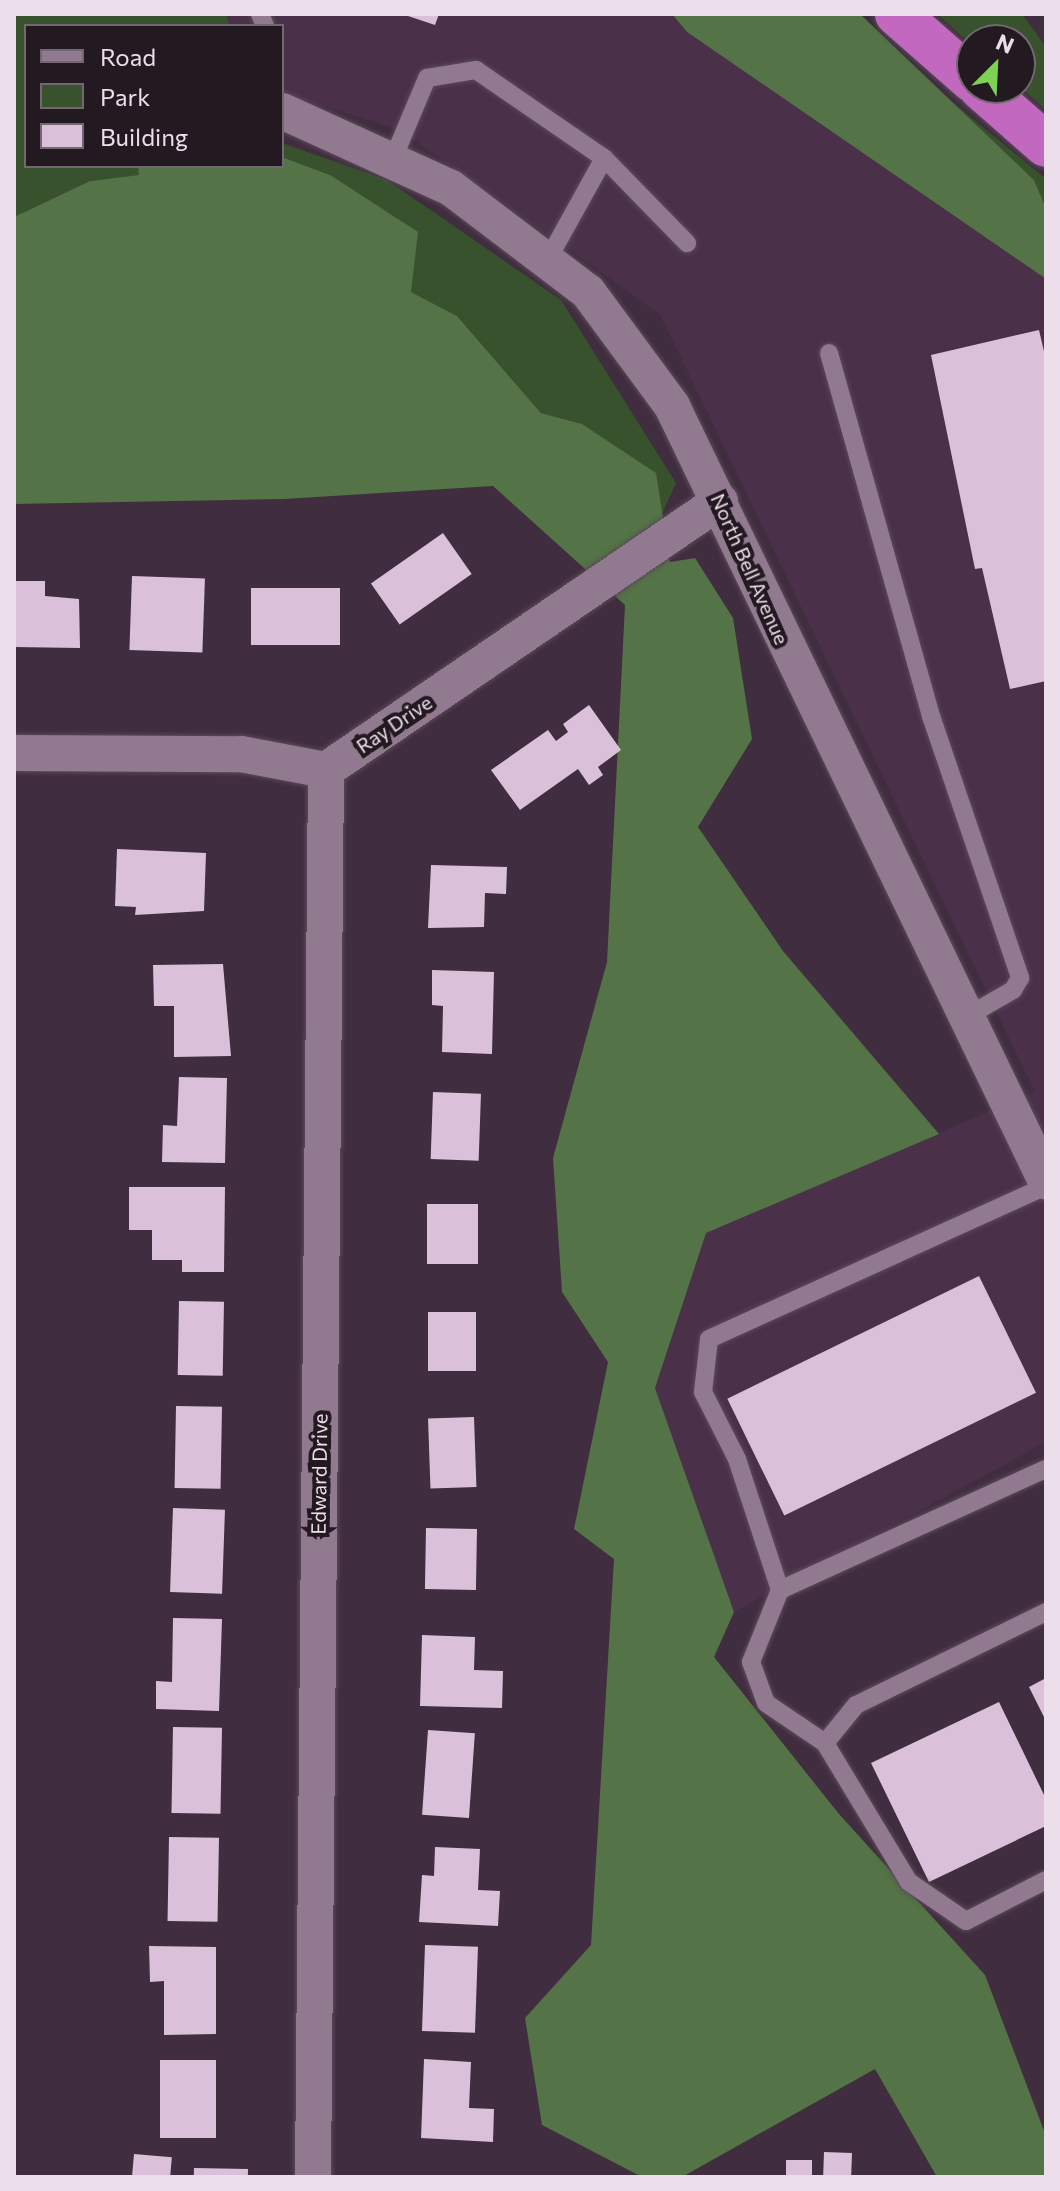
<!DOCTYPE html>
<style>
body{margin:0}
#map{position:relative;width:1060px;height:2191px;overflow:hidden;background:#402d3f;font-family:Commissioner,sans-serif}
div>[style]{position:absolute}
.built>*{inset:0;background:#4a3149}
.green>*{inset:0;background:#39522e}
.forest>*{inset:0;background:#547346}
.building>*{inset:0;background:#dac1d9;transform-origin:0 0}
.roads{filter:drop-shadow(0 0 2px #5a4a59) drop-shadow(0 0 2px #5a4a59)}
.service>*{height:18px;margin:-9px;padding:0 9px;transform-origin:9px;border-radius:9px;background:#917a8f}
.minor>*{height:36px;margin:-18px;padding:0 18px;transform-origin:18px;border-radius:18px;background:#917a8f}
.motorway>*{height:44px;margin:-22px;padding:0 22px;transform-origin:22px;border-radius:22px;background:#c268bf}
span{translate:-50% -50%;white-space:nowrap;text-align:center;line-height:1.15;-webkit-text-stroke:8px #221921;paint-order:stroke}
.street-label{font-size:20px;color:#ecdfeb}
.frame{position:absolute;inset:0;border:16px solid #ecdfeb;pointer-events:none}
.legend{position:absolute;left:24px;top:24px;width:260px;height:144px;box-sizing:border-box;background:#221921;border:2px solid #736872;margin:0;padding:10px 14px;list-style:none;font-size:24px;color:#ecdfeb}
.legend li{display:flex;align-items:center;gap:16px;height:40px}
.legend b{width:40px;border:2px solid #736872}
.north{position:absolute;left:956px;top:24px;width:80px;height:80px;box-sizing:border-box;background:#221921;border:2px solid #736872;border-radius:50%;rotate:24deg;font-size:22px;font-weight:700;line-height:32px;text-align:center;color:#ecdfeb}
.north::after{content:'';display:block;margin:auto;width:28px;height:36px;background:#7dd154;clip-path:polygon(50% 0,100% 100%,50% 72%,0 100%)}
</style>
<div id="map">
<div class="built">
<div style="clip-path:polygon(39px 14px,672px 14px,687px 32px,1046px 279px,1046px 1442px,734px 1612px,655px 1388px,706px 1233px,1035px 1092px,660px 314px,400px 130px,282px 93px,282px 26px,73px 26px)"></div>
</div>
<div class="green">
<div style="clip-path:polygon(14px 14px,226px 14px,229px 26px,26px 26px,26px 166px,138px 166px,140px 175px,90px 181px,14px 217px)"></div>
<div style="clip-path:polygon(937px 14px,1022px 14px,1046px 47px,1046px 110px,1020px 87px,1020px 40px,972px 40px,972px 45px)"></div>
<div style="clip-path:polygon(951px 101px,1046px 179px,1046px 208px,1034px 180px)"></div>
<div style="clip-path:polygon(282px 143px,387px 180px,561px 300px,676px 483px,662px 514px,655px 473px,582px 424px,541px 413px,457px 316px,411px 292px,330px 175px,282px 157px)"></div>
</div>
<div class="forest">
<div style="clip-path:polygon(672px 14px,860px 14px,1034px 180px,1046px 208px,1046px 279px,687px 32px)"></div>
<div style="clip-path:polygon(282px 157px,330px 175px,418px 232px,411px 292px,457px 316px,541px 413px,582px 424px,656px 473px,670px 562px,695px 558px,733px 618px,752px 739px,698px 827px,783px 951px,939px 1134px,706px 1233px,655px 1388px,734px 1612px,714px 1657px,839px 1814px,985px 1975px,1046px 2136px,1046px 2177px,937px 2177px,875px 2069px,682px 2177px,642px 2177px,542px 2125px,525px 2018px,591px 1945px,614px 1559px,574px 1529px,608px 1362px,562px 1292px,553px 1158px,607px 962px,625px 605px,493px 486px,284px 499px,14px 504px,14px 217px,90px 181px,139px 175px,138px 166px,282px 166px)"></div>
</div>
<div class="building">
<div style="clip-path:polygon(402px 14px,439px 14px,435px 25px)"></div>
<div style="clip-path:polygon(1039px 330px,1046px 360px,1046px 681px,1010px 689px,982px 568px,975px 569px,931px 355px)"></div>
<div style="left:443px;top:533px;width:50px;height:88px;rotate:55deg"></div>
<div style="left:132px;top:576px;width:73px;height:74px;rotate:2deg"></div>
<div style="clip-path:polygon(14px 581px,45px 581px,45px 596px,79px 599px,80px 648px,14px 647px)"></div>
<div style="left:251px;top:588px;width:89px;height:57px"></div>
<div style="clip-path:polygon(589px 705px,621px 750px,598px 767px,603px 775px,589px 785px,578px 769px,520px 810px,491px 770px,548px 730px,556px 741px,568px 732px,563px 724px)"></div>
<div style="clip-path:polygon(117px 849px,206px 853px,204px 911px,135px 915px,136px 907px,115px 906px)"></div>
<div style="clip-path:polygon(431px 865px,507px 867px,506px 894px,485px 893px,484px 927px,428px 928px)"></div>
<div style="clip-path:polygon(223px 964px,231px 1056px,174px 1057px,174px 1006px,154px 1006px,153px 965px)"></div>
<div style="clip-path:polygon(432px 970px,494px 972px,492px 1054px,442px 1052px,443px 1006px,432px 1005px)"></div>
<div style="clip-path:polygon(179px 1077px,227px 1078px,225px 1163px,162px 1162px,163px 1125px,177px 1126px)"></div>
<div style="left:433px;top:1092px;width:48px;height:67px;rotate:2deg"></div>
<div style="clip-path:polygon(129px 1187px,225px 1187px,224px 1272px,182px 1272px,182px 1260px,152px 1260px,152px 1230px,129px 1230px)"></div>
<div style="left:427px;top:1204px;width:51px;height:60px"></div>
<div style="left:979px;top:1276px;width:130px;height:280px;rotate:64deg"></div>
<div style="left:179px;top:1301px;width:45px;height:74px;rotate:1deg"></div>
<div style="left:428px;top:1312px;width:48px;height:59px"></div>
<div style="left:176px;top:1406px;width:46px;height:82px;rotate:1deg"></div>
<div style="left:474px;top:1417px;width:70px;height:46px;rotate:88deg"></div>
<div style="left:173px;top:1508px;width:52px;height:84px;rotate:2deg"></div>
<div style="left:426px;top:1528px;width:51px;height:61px;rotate:1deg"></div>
<div style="clip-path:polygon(173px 1618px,222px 1619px,219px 1711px,156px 1709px,156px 1681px,172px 1682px)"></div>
<div style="clip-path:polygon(422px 1635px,475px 1637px,474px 1670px,503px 1671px,502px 1708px,420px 1706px)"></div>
<div style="clip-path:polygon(1046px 1678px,1046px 1721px,1029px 1687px)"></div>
<div style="clip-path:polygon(999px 1702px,1046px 1799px,1046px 1826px,929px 1882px,871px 1763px)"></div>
<div style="left:173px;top:1727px;width:49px;height:86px;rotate:1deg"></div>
<div style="left:428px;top:1730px;width:47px;height:85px;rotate:4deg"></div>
<div style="left:169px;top:1837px;width:50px;height:84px;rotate:1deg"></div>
<div style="clip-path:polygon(435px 1847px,480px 1849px,478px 1890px,500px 1891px,498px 1926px,419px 1922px,422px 1875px,434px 1876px)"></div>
<div style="left:425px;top:1945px;width:53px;height:86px;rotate:2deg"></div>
<div style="clip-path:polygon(149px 1946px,216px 1947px,216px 2034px,164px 2035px,164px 1981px,150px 1982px)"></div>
<div style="clip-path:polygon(424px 2059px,471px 2062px,469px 2108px,494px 2109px,493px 2142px,421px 2138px)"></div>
<div style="left:216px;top:2060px;width:78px;height:56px;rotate:90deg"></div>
<div style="left:824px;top:2152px;width:28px;height:25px;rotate:2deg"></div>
<div style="left:134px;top:2154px;width:38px;height:23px;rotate:5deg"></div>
<div style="left:786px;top:2160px;width:26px;height:17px"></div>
<div style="left:194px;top:2168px;width:54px;height:9px;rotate:1deg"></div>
</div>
<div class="roads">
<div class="service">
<div style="left:260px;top:14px;width:13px;rotate:67deg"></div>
<div style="left:393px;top:159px;width:88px;rotate:-67.2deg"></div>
<div style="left:427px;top:78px;width:50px;rotate:-9.3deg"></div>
<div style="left:476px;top:70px;width:155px;rotate:34.5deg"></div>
<div style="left:604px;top:158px;width:119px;rotate:45.7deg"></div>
<div style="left:547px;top:261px;width:118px;rotate:-61deg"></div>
<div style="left:829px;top:353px;width:377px;rotate:74.3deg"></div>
<div style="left:931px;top:716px;width:277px;rotate:71.2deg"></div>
<div style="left:1020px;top:978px;width:14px;rotate:120deg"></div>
<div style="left:1013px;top:990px;width:54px;rotate:150.1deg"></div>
<div style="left:780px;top:1590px;width:292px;rotate:-24.5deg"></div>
<div style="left:1046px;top:1612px;width:212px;rotate:153.9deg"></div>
<div style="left:856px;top:1705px;width:49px;rotate:129.2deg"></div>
<div style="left:825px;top:1743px;width:162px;rotate:58.9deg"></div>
<div style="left:909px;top:1882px;width:69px;rotate:34.4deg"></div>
<div style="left:966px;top:1921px;width:90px;rotate:-27.1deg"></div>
<div style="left:825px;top:1743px;width:71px;rotate:-145.9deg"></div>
<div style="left:766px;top:1703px;width:44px;rotate:-110.1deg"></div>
<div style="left:751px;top:1662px;width:78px;rotate:-68.1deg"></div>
<div style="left:780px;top:1590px;width:138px;rotate:-108.2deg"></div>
<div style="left:737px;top:1459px;width:75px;rotate:-116.9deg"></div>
<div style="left:703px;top:1392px;width:53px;rotate:-83.5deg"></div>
<div style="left:709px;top:1339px;width:370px;rotate:-24.4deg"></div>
</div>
<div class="minor">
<div style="left:282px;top:111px;width:186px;rotate:24.5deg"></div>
<div style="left:451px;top:188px;width:172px;rotate:37.2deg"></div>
<div style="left:588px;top:292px;width:142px;rotate:53.6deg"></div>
<div style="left:672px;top:406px;width:861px;rotate:64.24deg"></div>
<div style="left:14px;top:753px;width:227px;rotate:0.3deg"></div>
<div style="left:241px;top:754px;width:86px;rotate:10.7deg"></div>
<div style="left:326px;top:770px;width:477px;rotate:-34.3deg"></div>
<div style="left:313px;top:2177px;width:1407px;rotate:-89.47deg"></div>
</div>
<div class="motorway">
<div style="left:897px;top:14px;width:100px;rotate:41.3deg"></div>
<div style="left:981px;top:88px;width:86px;rotate:41.2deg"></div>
</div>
</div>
<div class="street-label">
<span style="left:750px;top:569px;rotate:66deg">North Bell Avenue</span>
<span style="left:394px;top:724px;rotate:-34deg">Ray Drive</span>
<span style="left:319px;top:1474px;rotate:-89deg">Edward Drive</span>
</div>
<div class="frame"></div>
<ul class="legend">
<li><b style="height:10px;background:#917a8f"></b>Road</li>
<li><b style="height:22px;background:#39522e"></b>Park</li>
<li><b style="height:22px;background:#dac1d9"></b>Building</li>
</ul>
<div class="north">N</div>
</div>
